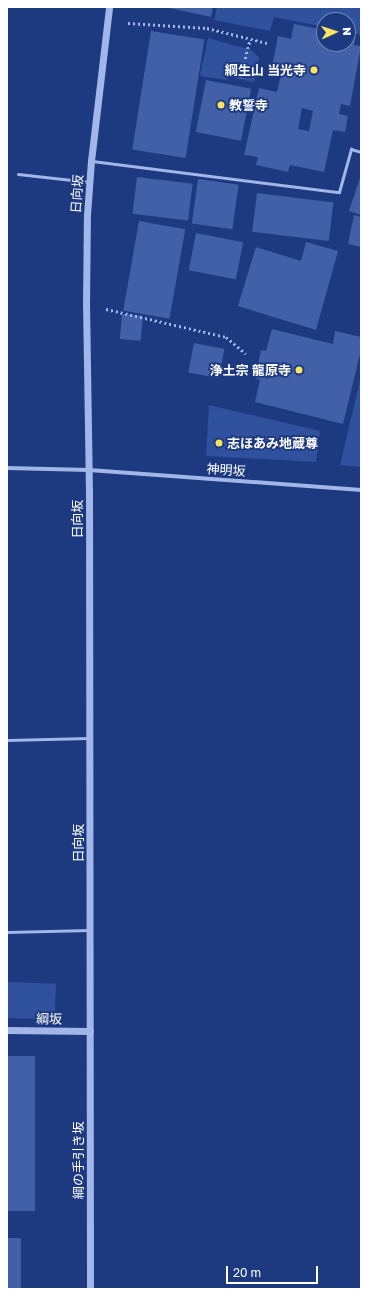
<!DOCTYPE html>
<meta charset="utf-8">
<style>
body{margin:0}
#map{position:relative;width:368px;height:1296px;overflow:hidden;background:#1d397f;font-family:"Golos Text","Noto Sans JP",sans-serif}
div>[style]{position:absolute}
.green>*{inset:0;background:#30519e;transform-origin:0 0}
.building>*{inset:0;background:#4160a7;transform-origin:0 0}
.path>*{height:2.5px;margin-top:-1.25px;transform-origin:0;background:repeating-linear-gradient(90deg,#a1b6e9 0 2px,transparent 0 5px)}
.service>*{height:3px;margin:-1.5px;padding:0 1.5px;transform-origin:1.5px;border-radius:1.5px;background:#a1b6e9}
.minor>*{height:4px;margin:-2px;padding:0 2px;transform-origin:2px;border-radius:2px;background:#a1b6e9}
.tertiary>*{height:7px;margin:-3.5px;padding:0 3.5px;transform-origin:3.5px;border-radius:3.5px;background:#a1b6e9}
.dots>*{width:11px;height:11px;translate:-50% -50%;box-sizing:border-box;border:2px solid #1d397f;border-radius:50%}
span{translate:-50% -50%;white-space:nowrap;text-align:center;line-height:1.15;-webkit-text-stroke:3.5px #1d397f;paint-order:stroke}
.poi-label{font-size:13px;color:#fff;font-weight:700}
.right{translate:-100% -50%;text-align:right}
.left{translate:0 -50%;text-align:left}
.street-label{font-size:13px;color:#fff}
.frame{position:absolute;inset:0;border:8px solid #fff;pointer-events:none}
.north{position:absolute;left:316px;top:12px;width:40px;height:40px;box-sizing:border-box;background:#1d397f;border:1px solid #7788b2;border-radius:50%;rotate:87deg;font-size:11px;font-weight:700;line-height:16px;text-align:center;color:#fff}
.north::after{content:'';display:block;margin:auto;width:14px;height:18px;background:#f9e35f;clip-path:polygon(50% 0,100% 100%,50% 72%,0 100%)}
.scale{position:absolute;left:226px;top:1266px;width:92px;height:18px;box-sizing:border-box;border:2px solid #fff;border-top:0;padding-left:5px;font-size:12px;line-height:14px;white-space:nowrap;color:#fff;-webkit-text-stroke:3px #1d397f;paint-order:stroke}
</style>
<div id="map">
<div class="green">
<div style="clip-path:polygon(217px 7px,361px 7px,361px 35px,348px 32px,348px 20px,324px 20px,324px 27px,274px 17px,270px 31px,214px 20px)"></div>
<div style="clip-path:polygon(208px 38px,251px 50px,259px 57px,254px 82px,228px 77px,227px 80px,200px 76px)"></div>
<div style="clip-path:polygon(361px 376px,361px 467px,340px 465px)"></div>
<div style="clip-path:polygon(209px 405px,320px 431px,316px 462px,206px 456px)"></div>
<div style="left:7px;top:982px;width:49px;height:36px;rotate:2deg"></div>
</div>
<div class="building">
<div style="clip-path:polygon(165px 7px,213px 7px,211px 17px)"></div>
<div style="clip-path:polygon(evenodd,294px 24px,324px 30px,324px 44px,348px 44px,348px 35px,355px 37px,354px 45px,361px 46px,350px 106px,341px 104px,339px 114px,348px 116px,345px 132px,333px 130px,324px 172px,290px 165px,288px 172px,256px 165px,258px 157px,244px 155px,259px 88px,277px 92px,282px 70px,272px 67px,278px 36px,291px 39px,294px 24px,302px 108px,313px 111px,309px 131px,298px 129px,302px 108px)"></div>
<div style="left:151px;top:31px;width:54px;height:120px;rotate:9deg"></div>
<div style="left:206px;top:80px;width:46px;height:53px;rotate:11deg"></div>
<div style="clip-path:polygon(361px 175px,361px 215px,349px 211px)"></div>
<div style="left:137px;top:177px;width:56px;height:37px;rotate:7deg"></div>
<div style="left:198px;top:179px;width:41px;height:45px;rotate:8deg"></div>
<div style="left:257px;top:193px;width:77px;height:39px;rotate:7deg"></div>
<div style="clip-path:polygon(354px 215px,361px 217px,361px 247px,348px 244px)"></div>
<div style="left:139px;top:221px;width:47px;height:91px;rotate:10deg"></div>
<div style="left:196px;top:233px;width:48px;height:38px;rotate:11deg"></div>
<div style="clip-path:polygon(306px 242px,338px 251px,316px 330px,238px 306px,256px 247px,301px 261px)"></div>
<div style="left:122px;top:314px;width:21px;height:25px;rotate:5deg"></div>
<div style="clip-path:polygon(272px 329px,333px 344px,335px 331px,361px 337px,361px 350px,343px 424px,255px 402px,260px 380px,255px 378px,261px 350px,266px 351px)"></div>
<div style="left:194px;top:343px;width:31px;height:30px;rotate:11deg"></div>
<div style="left:7px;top:1056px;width:28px;height:155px"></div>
<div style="left:7px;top:1238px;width:14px;height:51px"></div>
</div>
<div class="path">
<div style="left:128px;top:23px;width:79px;rotate:3.6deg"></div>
<div style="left:207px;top:28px;width:62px;rotate:14deg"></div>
<div style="left:240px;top:78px;width:40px;rotate:-75.6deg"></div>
<div style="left:106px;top:309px;width:123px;rotate:13.1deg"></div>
<div style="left:226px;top:337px;width:26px;rotate:40deg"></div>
</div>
<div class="service">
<div style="left:92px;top:161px;width:249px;rotate:7.2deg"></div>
<div style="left:339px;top:192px;width:45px;rotate:-74.4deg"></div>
<div style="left:351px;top:149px;width:10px;rotate:17deg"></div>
<div style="left:18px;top:174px;width:72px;rotate:6.3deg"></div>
<div style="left:7px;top:740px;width:82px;rotate:-1.4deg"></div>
<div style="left:7px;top:932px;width:83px;rotate:-1.4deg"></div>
</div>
<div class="minor">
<div style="left:7px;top:468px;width:82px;rotate:1.4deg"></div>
<div style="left:89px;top:470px;width:273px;rotate:4.2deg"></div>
</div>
<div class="tertiary">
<div style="left:7px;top:1030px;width:83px;rotate:0.7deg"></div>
<div style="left:90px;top:1289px;width:796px;rotate:-90.07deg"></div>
<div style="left:89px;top:493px;width:188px;rotate:-90.9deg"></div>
<div style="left:86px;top:305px;width:90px;rotate:-89.4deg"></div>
<div style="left:87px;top:215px;width:54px;rotate:-85.8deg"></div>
<div style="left:91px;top:161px;width:155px;rotate:-83.3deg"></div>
</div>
<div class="dots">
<div style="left:314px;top:70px;background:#f9e35f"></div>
<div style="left:221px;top:105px;background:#f9e35f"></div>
<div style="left:299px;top:370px;background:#f9e35f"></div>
<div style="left:219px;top:443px;background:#f9e35f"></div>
</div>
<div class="poi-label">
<span class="right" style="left:306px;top:70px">綱生山 当光寺</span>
<span class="left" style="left:229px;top:105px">教誓寺</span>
<span class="right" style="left:291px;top:370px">浄土宗 龍原寺</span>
<span class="left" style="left:227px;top:443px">志ほあみ地蔵尊</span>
</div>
<div class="street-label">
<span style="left:77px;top:194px;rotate:-86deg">日向坂</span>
<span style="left:226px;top:470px;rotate:4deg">神明坂</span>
<span style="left:77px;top:519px;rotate:-90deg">日向坂</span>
<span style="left:78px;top:843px;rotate:-90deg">日向坂</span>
<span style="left:49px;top:1019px;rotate:1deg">綱坂</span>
<span style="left:78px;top:1160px;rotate:-90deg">綱の手引き坂</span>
</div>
<div class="frame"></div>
<div class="north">N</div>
<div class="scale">20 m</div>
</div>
